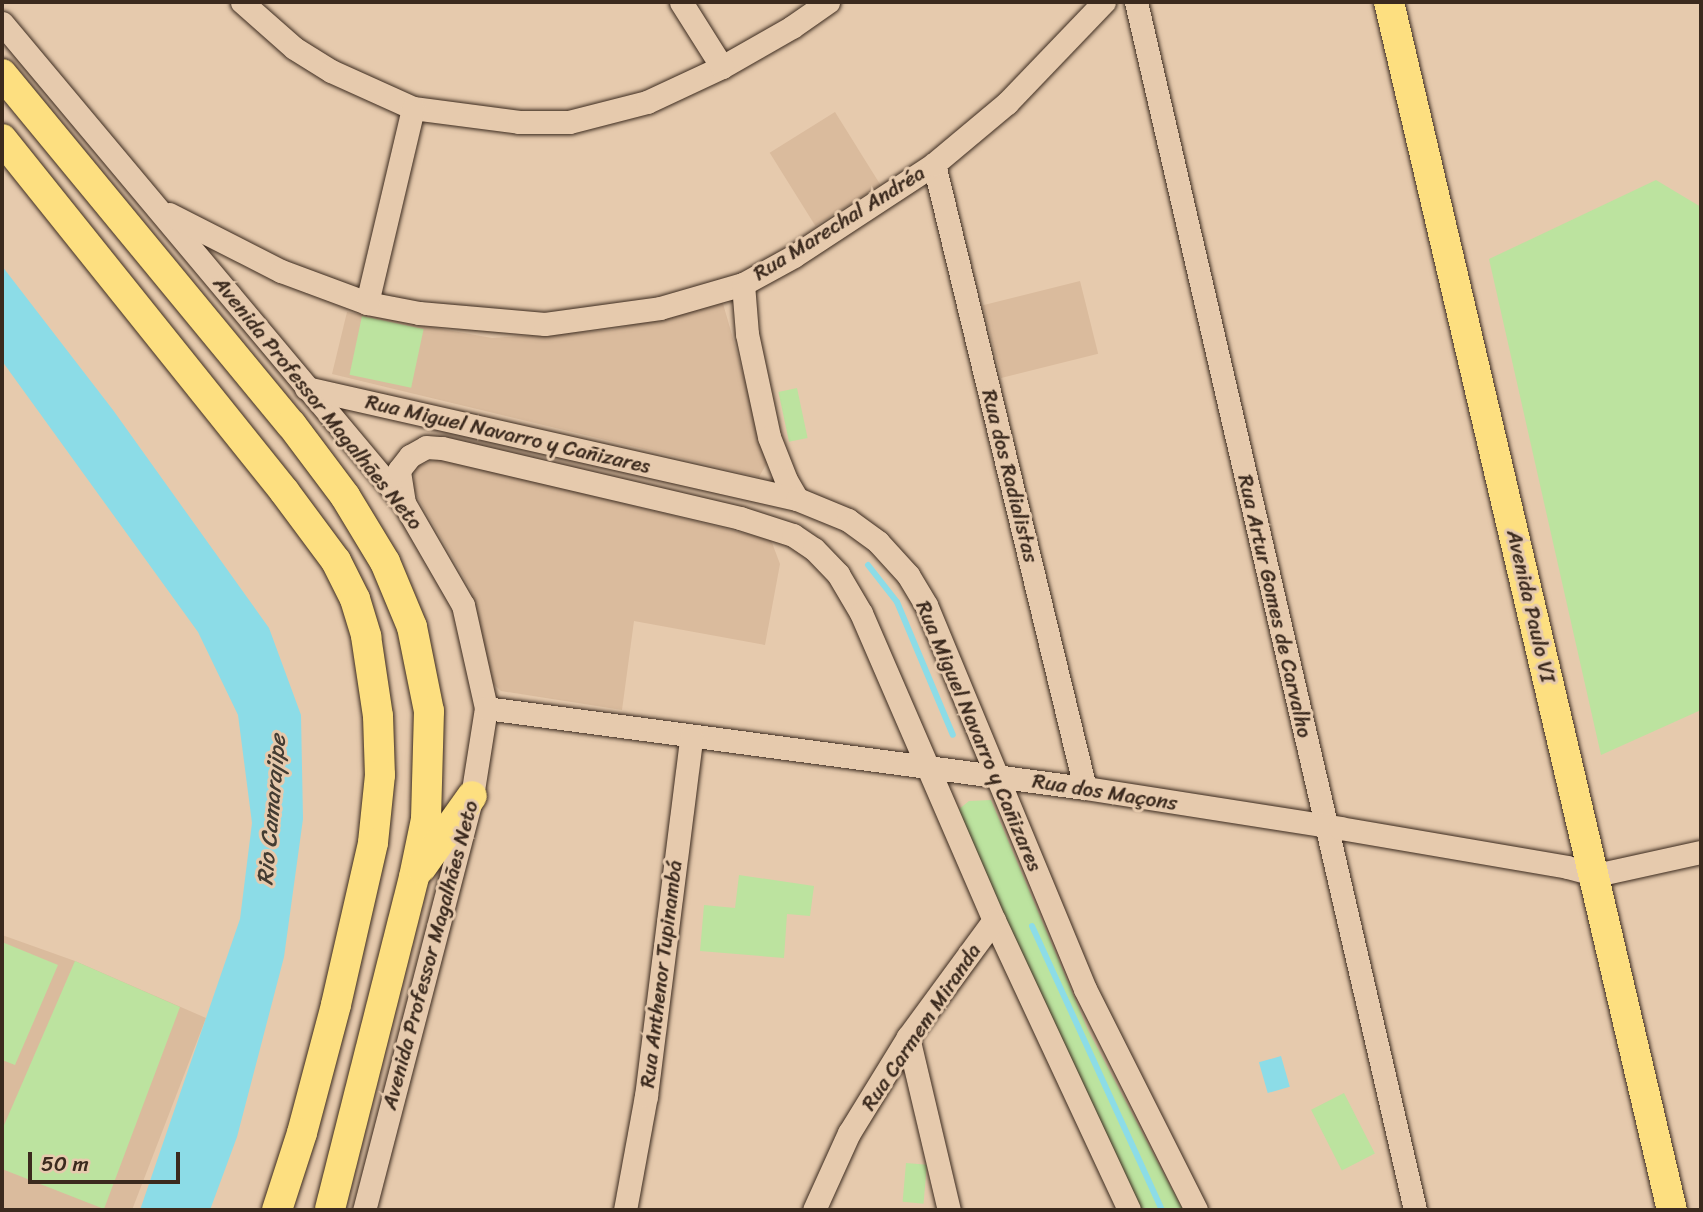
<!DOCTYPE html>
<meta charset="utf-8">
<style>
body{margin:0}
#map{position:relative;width:1703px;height:1212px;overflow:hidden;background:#e6caad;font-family:Sriracha,sans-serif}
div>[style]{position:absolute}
.built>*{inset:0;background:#dabb9d;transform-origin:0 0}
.green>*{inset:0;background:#bce39f;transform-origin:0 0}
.water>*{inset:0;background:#8cdce7;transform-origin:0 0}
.stream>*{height:6px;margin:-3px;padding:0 3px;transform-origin:3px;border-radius:3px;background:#8cdce7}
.roads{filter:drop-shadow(0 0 2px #3b2a1e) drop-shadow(0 0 2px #3b2a1e)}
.minor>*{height:23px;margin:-11.5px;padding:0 11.5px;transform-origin:11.5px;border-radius:11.5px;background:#e6caad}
.major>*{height:30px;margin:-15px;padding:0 15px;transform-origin:15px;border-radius:15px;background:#fddf80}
span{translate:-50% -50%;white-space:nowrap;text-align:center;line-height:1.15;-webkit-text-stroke:6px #e6caad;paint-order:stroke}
.street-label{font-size:21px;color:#3b2a1e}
.water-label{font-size:23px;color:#433c32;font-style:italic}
.frame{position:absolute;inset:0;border:4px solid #3b2a1e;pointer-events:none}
.scale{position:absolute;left:28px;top:1152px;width:152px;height:32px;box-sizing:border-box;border:4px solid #3b2a1e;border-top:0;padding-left:9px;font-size:21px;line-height:24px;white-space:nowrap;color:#3b2a1e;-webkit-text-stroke:5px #e6caad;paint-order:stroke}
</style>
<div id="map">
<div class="built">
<div style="left:835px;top:112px;width:86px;height:77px;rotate:58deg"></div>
<div style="left:1080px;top:281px;width:75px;height:100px;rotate:76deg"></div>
<div style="clip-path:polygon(722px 300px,768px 461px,759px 477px,332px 374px,347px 312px,492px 338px,612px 330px)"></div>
<div style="clip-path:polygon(441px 458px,771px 540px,780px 564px,765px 645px,634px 621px,622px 710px,501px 691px,486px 677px,480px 623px,470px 588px,413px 489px,415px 467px)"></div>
<div style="clip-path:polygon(2px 935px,75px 961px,206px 1018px,132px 1210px,2px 1210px)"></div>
</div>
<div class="green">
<div style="clip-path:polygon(1656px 180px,1701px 207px,1701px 710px,1601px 755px,1489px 259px)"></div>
<div style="left:362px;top:316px;width:63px;height:60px;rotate:12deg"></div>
<div style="left:797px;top:388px;width:51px;height:19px;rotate:78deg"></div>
<div style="clip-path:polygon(991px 800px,1088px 1030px,1183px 1210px,1136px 1210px,953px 814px,969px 801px)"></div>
<div style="clip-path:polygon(739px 875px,814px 886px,810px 916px,787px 914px,784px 958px,700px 951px,704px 905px,735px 908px)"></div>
<div style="clip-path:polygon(2px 942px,58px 965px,15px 1065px,2px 1060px)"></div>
<div style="clip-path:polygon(75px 961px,180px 1007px,104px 1209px,2px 1169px,2px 1130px)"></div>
<div style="left:1344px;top:1093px;width:68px;height:37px;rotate:63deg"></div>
<div style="left:906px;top:1163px;width:21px;height:39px;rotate:5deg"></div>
</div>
<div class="water">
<div style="clip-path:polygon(2px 266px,113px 410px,269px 628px,301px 715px,303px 819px,284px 957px,237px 1137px,210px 1210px,140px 1210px,240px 919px,252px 823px,238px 715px,198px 632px,2px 361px)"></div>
<div style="left:1281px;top:1056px;width:32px;height:23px;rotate:74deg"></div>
</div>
<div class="stream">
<div style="left:868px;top:565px;width:47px;rotate:51.9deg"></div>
<div style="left:897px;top:602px;width:144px;rotate:67.2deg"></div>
<div style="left:1032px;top:926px;width:312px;rotate:65.4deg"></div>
</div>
<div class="roads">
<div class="minor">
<div style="left:242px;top:2px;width:69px;rotate:41.5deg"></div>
<div style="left:294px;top:48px;width:44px;rotate:31.9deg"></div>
<div style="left:331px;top:71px;width:90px;rotate:24.3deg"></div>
<div style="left:413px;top:108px;width:107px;rotate:7.5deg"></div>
<div style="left:519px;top:122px;width:50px"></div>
<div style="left:569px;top:122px;width:81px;rotate:-14.4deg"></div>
<div style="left:647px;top:102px;width:83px;rotate:-25deg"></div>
<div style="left:722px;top:67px;width:81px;rotate:-29.7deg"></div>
<div style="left:792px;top:27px;width:44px;rotate:-34.8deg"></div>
<div style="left:681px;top:2px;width:77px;rotate:57.8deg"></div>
<div style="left:1136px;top:2px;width:1240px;rotate:76.99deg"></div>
<div style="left:2px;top:23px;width:626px;rotate:50.05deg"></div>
<div style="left:404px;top:503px;width:118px;rotate:60deg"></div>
<div style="left:463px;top:605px;width:106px;rotate:77.4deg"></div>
<div style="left:486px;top:708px;width:89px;rotate:99deg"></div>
<div style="left:472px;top:796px;width:428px;rotate:104.6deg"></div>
<div style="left:934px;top:164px;width:642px;rotate:76.4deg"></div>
<div style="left:169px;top:214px;width:126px;rotate:27deg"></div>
<div style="left:281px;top:271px;width:92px;rotate:20.4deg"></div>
<div style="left:367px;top:303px;width:53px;rotate:10.9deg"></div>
<div style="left:419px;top:313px;width:126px;rotate:5deg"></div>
<div style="left:545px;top:324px;width:116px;rotate:-7.9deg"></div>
<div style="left:660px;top:308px;width:86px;rotate:-16.1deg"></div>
<div style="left:743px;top:284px;width:58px;rotate:-28.8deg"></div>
<div style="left:794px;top:256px;width:168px;rotate:-33.3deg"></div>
<div style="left:934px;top:164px;width:95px;rotate:-39.9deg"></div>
<div style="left:1007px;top:103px;width:140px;rotate:-46.2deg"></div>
<div style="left:743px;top:284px;width:50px;rotate:85.4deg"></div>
<div style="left:747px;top:334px;width:105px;rotate:77.9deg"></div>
<div style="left:769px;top:437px;width:46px;rotate:68.4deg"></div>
<div style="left:786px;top:480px;width:22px;rotate:60deg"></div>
<div style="left:367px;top:303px;width:200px;rotate:-76.7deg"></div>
<div style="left:306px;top:388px;width:503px;rotate:12.74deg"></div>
<div style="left:797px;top:499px;width:55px;rotate:22.4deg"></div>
<div style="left:848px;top:520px;width:37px;rotate:36deg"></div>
<div style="left:878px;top:542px;width:45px;rotate:47.7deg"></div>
<div style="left:908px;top:575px;width:35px;rotate:59deg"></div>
<div style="left:926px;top:605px;width:416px;rotate:67.5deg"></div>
<div style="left:1085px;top:989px;width:247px;rotate:63.3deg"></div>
<div style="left:404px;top:503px;width:33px;rotate:-99deg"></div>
<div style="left:399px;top:470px;width:18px;rotate:-52deg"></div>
<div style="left:410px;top:456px;width:18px;rotate:-29deg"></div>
<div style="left:426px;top:447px;width:16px;rotate:4deg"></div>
<div style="left:442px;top:448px;width:306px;rotate:13.2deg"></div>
<div style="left:740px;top:518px;width:56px;rotate:17.8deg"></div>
<div style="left:793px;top:535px;width:25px;rotate:34deg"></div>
<div style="left:814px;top:549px;width:35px;rotate:46deg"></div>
<div style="left:838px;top:574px;width:45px;rotate:59.5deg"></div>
<div style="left:861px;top:613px;width:335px;rotate:66.6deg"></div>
<div style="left:994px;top:920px;width:320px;rotate:65deg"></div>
<div style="left:486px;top:708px;width:604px;rotate:7.61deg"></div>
<div style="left:1085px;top:788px;width:258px;rotate:8.9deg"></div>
<div style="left:1340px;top:828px;width:230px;rotate:9.7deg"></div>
<div style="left:1567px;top:867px;width:30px;rotate:15deg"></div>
<div style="left:1596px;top:875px;width:107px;rotate:-12.4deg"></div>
<div style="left:908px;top:1037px;width:178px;rotate:76.7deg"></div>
<div style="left:625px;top:1210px;width:116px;rotate:-79.6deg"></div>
<div style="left:646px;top:1096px;width:361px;rotate:-82.8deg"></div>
<div style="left:814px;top:1210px;width:85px;rotate:-65.6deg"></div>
<div style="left:849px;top:1133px;width:113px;rotate:-58.4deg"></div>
<div style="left:908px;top:1037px;width:145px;rotate:-53.7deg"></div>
</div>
<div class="major">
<div style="left:1389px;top:2px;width:1241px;rotate:76.82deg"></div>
<div style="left:2px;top:74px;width:454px;rotate:50.5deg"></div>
<div style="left:291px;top:424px;width:90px;rotate:53.1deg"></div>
<div style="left:345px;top:496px;width:77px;rotate:58.8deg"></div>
<div style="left:385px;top:562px;width:70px;rotate:67.4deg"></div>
<div style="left:412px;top:627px;width:86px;rotate:78.6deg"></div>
<div style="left:429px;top:711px;width:108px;rotate:91.6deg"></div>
<div style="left:426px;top:819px;width:59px;rotate:101.7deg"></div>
<div style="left:414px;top:877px;width:343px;rotate:104.2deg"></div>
<div style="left:2px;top:139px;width:451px;rotate:51.3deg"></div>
<div style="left:284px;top:491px;width:87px;rotate:53.4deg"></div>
<div style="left:336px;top:561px;width:42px;rotate:63.4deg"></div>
<div style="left:355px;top:599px;width:39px;rotate:73deg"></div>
<div style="left:366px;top:636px;width:81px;rotate:81.5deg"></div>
<div style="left:378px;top:716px;width:59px;rotate:88.1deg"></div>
<div style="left:380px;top:775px;width:68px;rotate:95.9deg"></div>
<div style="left:373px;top:843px;width:166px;rotate:102.9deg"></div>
<div style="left:336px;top:1005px;width:132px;rotate:104.9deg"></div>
<div style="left:302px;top:1133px;width:81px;rotate:108deg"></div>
<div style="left:421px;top:868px;width:88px;rotate:-54.7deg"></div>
</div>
</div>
<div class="street-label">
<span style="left:839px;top:223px;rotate:-32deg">Rua Marechal Andréa</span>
<span style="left:318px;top:403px;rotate:51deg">Avenida Professor Magalhães Neto</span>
<span style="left:508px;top:434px;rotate:13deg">Rua Miguel Navarro y Cañizares</span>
<span style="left:1010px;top:476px;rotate:76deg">Rua dos Radialistas</span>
<span style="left:1275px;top:606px;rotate:77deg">Rua Artur Gomes de Carvalho</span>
<span style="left:1531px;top:606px;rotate:77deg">Avenida Paulo VI</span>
<span style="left:979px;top:736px;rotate:67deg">Rua Miguel Navarro y Cañizares</span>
<span style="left:1105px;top:792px;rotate:9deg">Rua dos Maçons</span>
<span style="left:430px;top:955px;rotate:-75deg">Avenida Professor Magalhães Neto</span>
<span style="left:661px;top:974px;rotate:-83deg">Rua Anthenor Tupinambá</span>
<span style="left:921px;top:1027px;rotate:-56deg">Rua Carmem Miranda</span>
</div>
<div class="water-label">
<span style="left:272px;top:810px;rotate:-85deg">Rio Camarajipe</span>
</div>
<div class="frame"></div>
<div class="scale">50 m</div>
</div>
